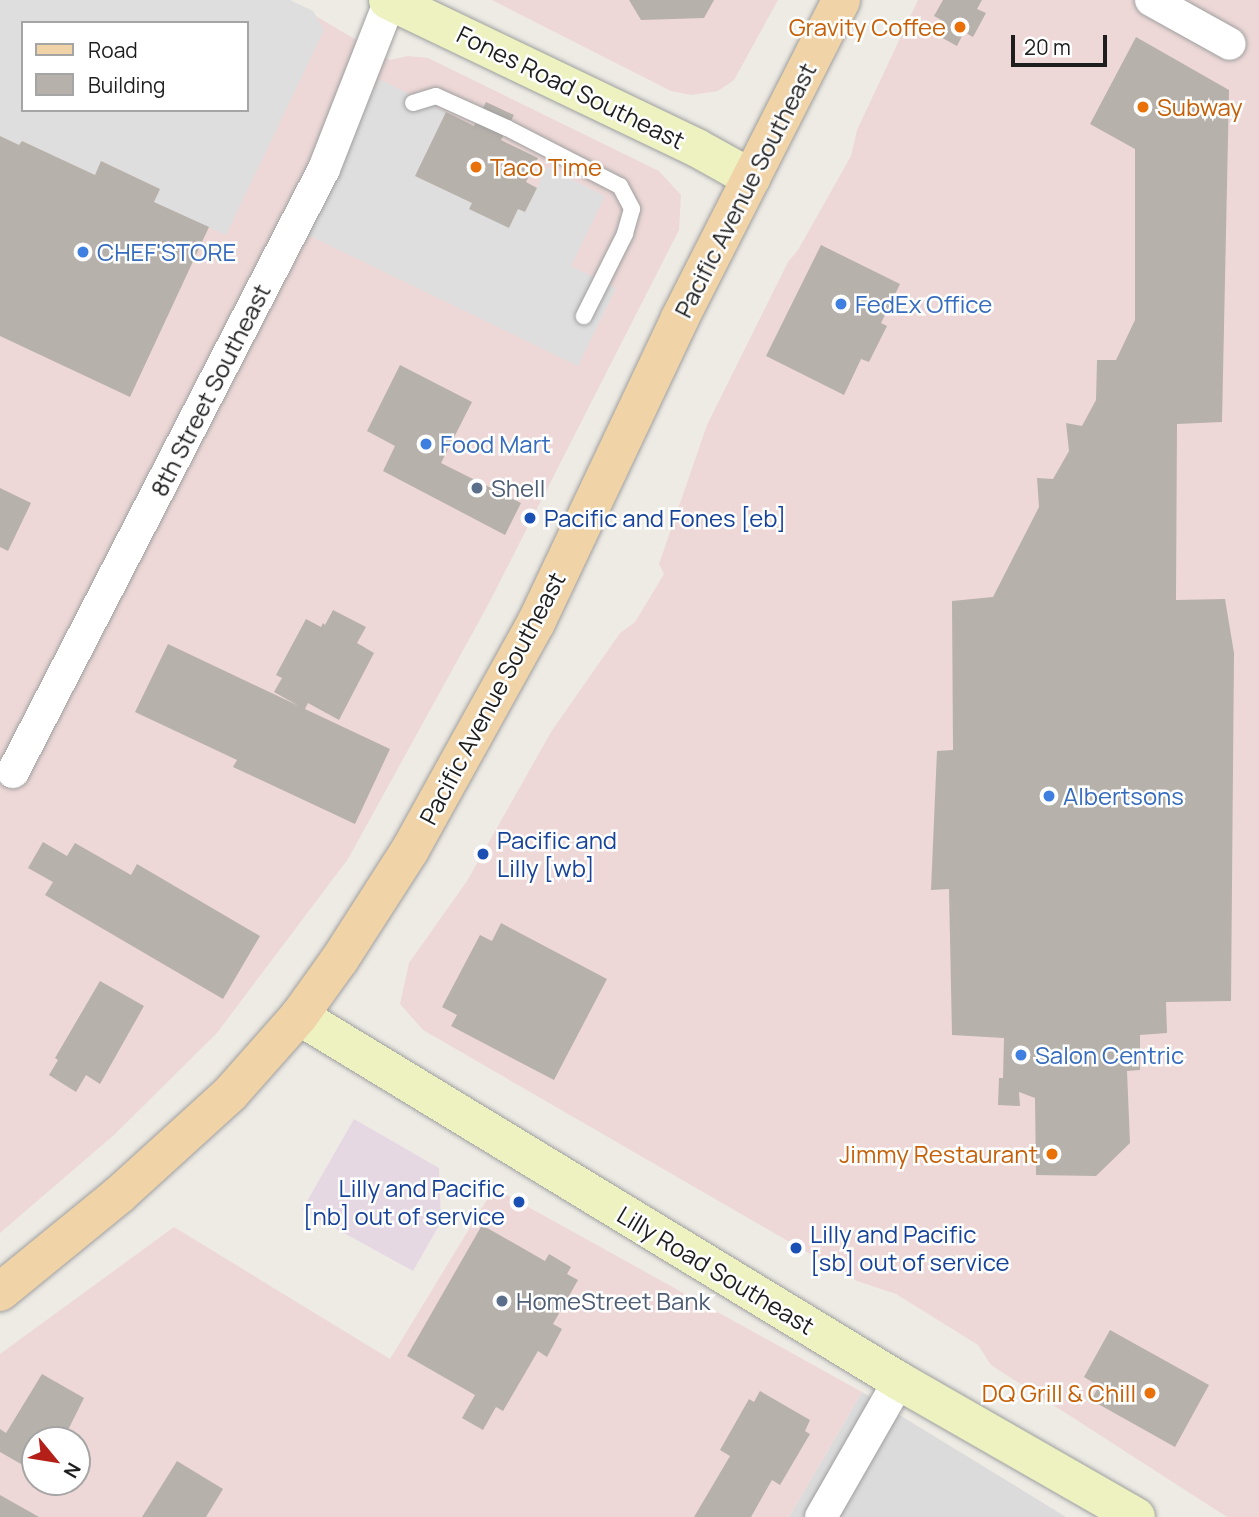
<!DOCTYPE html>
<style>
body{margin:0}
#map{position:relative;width:1259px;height:1517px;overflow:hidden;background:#eeebe5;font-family:Manrope,sans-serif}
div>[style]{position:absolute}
.residential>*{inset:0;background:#dcdbdb}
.commercial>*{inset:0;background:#edd8d7}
.industrial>*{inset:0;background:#e6d8e3}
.parking>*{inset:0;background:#dedede}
.building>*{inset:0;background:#b7b1ab}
.roads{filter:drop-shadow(0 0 2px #9f9f9f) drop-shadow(0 0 2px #9f9f9f)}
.lane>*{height:16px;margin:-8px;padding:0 8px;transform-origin:8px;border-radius:8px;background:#fff}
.street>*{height:32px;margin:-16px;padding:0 16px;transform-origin:16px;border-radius:16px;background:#fff}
.secondary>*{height:38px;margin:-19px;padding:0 19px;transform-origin:19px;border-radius:19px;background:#edf2c0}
.primary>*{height:38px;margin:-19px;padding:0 19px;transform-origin:19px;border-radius:19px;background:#f0d4a8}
.dots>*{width:19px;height:19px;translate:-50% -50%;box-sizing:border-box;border:4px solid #fff;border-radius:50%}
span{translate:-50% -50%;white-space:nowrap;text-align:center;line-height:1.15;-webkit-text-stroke:5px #fff;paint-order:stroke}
.food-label{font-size:24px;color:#c56008}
.right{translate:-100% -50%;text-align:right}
.left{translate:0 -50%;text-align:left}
.street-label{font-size:24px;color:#1e1e1e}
.shop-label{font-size:24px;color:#366cbe}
.service-label{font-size:24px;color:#4e5e75}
.transit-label{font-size:24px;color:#164399}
.legend{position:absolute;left:21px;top:21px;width:228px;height:91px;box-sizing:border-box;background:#fff;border:2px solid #a5a5a5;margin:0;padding:9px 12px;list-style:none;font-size:21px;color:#1e1e1e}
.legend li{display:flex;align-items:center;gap:14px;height:35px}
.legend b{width:35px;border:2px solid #a5a5a5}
.north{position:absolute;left:21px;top:1426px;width:70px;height:70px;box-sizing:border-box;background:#fff;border:2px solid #a5a5a5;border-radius:50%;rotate:120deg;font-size:19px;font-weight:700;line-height:28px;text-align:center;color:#1e1e1e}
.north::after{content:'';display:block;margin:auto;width:24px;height:32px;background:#b41f18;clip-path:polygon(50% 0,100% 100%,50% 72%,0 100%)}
.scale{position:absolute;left:1011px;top:35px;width:96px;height:32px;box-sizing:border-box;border:4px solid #1e1e1e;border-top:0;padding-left:9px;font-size:21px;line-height:24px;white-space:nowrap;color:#1e1e1e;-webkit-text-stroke:5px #fff;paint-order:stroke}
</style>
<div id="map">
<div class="residential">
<div style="clip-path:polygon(862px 1392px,1066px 1517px,789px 1517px)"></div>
</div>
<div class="commercial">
<div style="clip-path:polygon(evenodd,0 0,289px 0,390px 60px,408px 56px,428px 58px,659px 171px,681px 195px,679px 230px,488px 605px,348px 859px,217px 1033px,114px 1135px,0 1233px,0 0,23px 23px,247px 23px,247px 110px,23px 110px,23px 23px)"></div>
<div style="clip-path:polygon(492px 0,778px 0,734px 80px,718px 91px,691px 95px,671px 91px)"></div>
<div style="clip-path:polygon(918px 0,1259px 0,1259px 1517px,1227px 1517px,991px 1365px,978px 1345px,896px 1294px,857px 1281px,423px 1030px,400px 1004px,409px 963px,467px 881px,551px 732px,620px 633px,635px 622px,664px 574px,659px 564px,707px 425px,788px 262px,798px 250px,851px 156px,857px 130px)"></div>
<div style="clip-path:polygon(evenodd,494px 1188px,862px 1392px,789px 1517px,0 1517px,0 1354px,174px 1227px,390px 1359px,494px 1188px,35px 1440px,77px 1440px,77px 1482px,35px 1482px,35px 1440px)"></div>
</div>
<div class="industrial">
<div style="clip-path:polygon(354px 1119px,439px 1168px,441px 1222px,413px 1271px,302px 1210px)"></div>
</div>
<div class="parking">
<div style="clip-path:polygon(evenodd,0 0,290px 0,313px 11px,324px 30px,226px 235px,154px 202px,160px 189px,102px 161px,95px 175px,22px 141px,19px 145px,0 136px,0 0,23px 23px,247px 23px,247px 110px,23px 110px,23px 23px)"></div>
<div style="clip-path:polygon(379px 79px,446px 112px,415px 176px,472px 203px,469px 209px,518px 209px,525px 212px,547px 167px,605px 196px,571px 266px,616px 288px,578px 366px,304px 233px)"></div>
</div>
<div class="building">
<div style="clip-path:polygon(629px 0,714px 0,704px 18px,641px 20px)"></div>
<div style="clip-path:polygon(943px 0,982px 0,977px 9px,986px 13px,973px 37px,964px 32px,957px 46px,937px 35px,945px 22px,934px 16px)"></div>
<div style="clip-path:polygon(1136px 37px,1229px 90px,1222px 422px,1177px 424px,1176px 600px,1225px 599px,1234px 653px,1231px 1001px,1166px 1002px,1167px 1033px,1140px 1035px,1140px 1070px,1127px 1071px,1130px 1143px,1096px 1176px,1036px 1175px,1035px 1098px,1019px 1092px,1020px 1106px,998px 1105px,999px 1078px,1003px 1078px,1004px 1038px,952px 1035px,949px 889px,931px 890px,937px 751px,953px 750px,952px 601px,993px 597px,1039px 507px,1037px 478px,1053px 479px,1069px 451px,1066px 423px,1082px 426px,1096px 400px,1097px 360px,1116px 360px,1135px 320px,1135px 149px,1090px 124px)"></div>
<div style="clip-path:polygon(486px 102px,514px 115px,501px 140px,538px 158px,526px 182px,537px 188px,525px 212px,518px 209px,509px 228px,469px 209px,472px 203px,415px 176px,446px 112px,474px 126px)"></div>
<div style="clip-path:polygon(0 136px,19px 145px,22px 141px,95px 175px,101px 161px,160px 189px,154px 202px,209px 227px,130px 397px,0 336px)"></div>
<div style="clip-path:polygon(821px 245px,900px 284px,881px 323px,887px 326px,869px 362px,861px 359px,844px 395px,766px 356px)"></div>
<div style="clip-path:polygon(400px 365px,472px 402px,441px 463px,521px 503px,505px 535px,383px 471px,395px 446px,367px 431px)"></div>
<div style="clip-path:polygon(0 488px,31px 503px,8px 551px,0 547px)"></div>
<div style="clip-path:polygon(333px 610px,366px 627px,357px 643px,374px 653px,339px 720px,308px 703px,305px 709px,390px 749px,355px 824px,233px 767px,237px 760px,135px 712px,168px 644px,299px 706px,274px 692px,282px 678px,276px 675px,306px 619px,321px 627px,323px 623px,325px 625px)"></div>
<div style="clip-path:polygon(43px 842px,67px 856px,75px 843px,131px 875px,137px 864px,260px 936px,223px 999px,45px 895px,53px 882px,28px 868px)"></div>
<div style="clip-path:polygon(501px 923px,607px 979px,554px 1080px,451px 1026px,457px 1015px,442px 1007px,480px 935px,492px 941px)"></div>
<div style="clip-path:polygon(100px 981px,144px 1006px,100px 1084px,86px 1075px,76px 1092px,49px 1075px,58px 1060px,55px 1058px)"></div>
<div style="clip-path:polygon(482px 1225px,545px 1261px,549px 1254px,571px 1267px,567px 1274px,578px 1280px,553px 1324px,562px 1329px,547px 1357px,538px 1351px,503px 1411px,496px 1407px,483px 1430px,462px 1418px,475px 1395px,407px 1356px)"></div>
<div style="clip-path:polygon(1110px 1330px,1209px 1385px,1175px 1447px,1091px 1400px,1099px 1386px,1084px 1377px)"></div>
<div style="clip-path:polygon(42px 1374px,84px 1398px,63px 1440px,35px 1440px,35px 1472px,0 1452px,0 1429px,6px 1433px)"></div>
<div style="clip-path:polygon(760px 1391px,810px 1420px,805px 1431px,810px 1434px,780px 1485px,772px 1480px,751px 1517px,694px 1517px,730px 1456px,720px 1450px,749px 1399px,754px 1402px)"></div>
<div style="clip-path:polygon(177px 1461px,223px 1489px,206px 1517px,142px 1517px)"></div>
<div style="clip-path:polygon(0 1495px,39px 1517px,0 1517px)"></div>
</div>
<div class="roads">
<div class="lane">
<div style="left:413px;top:103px;width:24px;rotate:-17deg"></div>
<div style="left:436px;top:96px;width:78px;rotate:24.3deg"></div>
<div style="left:507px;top:128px;width:127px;rotate:27.2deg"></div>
<div style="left:620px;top:186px;width:26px;rotate:62deg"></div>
<div style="left:632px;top:209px;width:26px;rotate:106deg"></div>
<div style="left:625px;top:234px;width:92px;rotate:116.6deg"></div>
</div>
<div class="street">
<div style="left:1151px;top:0;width:90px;rotate:29.1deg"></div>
<div style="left:13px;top:772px;width:678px;rotate:-62.72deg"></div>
<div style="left:324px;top:169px;width:180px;rotate:-68.6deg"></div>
<div style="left:821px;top:1517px;width:157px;rotate:-60.2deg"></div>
</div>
<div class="secondary">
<div style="left:388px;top:0;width:343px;rotate:25.6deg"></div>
<div style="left:697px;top:148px;width:62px;rotate:29.1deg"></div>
<div style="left:299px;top:1016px;width:702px;rotate:31.31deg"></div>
<div style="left:899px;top:1381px;width:273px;rotate:29.8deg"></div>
</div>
<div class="primary">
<div style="left:0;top:1292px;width:155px;rotate:-39.2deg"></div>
<div style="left:120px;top:1194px;width:149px;rotate:-42.3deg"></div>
<div style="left:230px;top:1094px;width:104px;rotate:-48.5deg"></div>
<div style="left:299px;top:1016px;width:70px;rotate:-54.3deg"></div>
<div style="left:340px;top:959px;width:130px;rotate:-57.3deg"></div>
<div style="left:410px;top:850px;width:260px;rotate:-61deg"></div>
<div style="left:536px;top:623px;width:337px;rotate:-64.7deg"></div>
<div style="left:680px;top:318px;width:356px;rotate:-63.1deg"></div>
</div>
</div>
<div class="dots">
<div style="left:960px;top:27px;background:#e8710a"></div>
<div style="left:1143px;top:107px;background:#e8710a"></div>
<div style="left:476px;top:167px;background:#e8710a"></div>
<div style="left:83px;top:252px;background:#3f7fe0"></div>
<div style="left:841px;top:304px;background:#3f7fe0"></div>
<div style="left:426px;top:444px;background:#3f7fe0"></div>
<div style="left:477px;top:488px;background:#5c6f8a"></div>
<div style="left:530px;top:518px;background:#1a4fb4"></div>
<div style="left:1049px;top:796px;background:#3f7fe0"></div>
<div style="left:483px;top:854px;background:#1a4fb4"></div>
<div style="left:1021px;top:1055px;background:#3f7fe0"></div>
<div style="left:1052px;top:1154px;background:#e8710a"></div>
<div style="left:519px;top:1202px;background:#1a4fb4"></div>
<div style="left:796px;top:1248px;background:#1a4fb4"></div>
<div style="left:502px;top:1301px;background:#5c6f8a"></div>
<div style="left:1150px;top:1393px;background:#e8710a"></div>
</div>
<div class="food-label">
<span class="right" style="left:946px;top:27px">Gravity Coffee</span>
<span class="left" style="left:1157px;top:107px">Subway</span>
<span class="left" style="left:490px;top:167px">Taco Time</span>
<span class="right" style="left:1038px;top:1154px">Jimmy Restaurant</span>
<span class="right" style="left:1136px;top:1393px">DQ Grill &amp; Chill</span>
</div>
<div class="street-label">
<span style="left:571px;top:87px;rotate:26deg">Fones Road Southeast</span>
<span style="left:745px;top:190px;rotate:-63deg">Pacific Avenue Southeast</span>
<span style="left:210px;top:390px;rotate:-63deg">8th Street Southeast</span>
<span style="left:492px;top:698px;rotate:-62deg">Pacific Avenue Southeast</span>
<span style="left:716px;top:1270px;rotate:31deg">Lilly Road Southeast</span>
</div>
<div class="shop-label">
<span class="left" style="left:97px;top:252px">CHEF'STORE</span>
<span class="left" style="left:855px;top:304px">FedEx Office</span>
<span class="left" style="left:440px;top:444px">Food Mart</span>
<span class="left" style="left:1063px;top:796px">Albertsons</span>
<span class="left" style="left:1035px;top:1055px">Salon Centric</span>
</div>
<div class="service-label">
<span class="left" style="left:491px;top:488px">Shell</span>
<span class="left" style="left:516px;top:1301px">HomeStreet Bank</span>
</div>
<div class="transit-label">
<span class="left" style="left:544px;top:518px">Pacific and Fones [eb]</span>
<span class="left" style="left:497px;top:854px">Pacific and<br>Lilly [wb]</span>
<span class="right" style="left:505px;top:1202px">Lilly and Pacific<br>[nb] out of service</span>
<span class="left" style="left:810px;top:1248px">Lilly and Pacific<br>[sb] out of service</span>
</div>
<ul class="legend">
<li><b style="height:9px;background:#f0d4a8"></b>Road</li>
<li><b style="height:19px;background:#b7b1ab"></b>Building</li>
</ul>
<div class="north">N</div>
<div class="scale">20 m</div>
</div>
